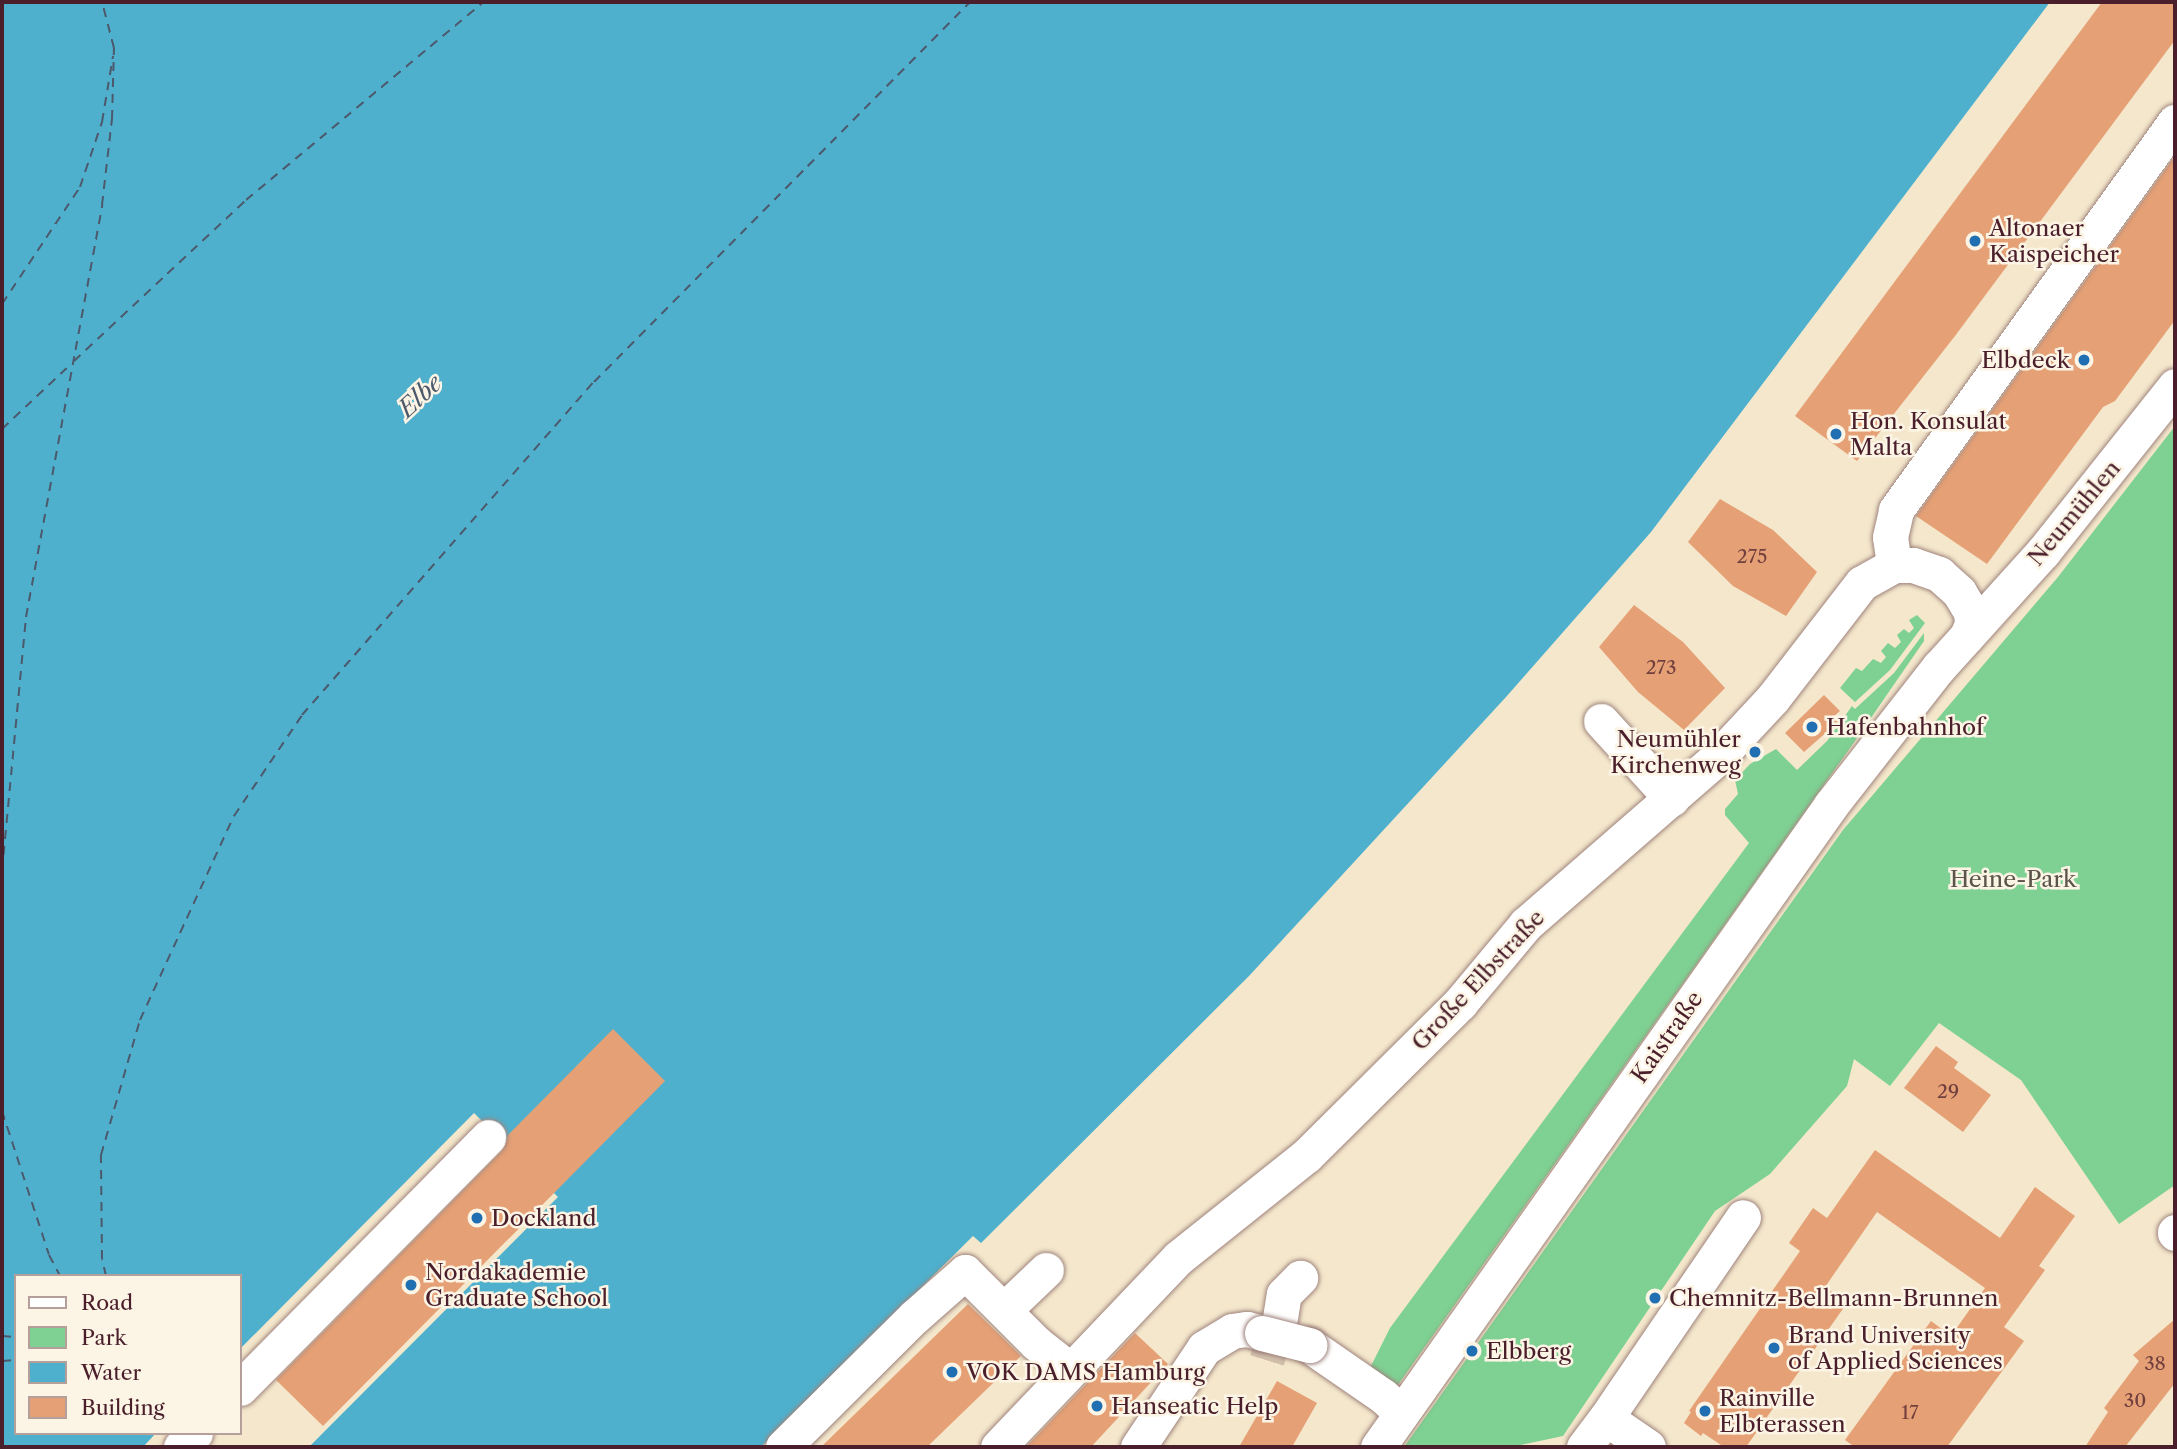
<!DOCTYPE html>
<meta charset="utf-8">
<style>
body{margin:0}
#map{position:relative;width:2177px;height:1449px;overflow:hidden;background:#f4e7cc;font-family:"Libre Caslon Text",serif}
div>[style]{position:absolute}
.green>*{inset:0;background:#7ed193}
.water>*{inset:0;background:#4eb0cd}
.ferry>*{height:2px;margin-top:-1px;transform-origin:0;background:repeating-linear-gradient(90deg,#4c596c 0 9px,transparent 0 16px)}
.building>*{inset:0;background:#e5a075}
.minor-tunnel>*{height:35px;margin-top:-17.5px;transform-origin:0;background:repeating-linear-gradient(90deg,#d2bfac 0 35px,transparent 0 53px)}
.roads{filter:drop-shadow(0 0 2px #9f837c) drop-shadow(0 0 2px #9f837c)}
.minor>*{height:35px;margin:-17.5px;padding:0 17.5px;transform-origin:17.5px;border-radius:17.5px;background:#fff}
.bridges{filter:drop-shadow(0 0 2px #9f837c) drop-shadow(0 0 2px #9f837c)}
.minor-bridge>*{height:35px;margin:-17.5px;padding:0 17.5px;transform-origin:17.5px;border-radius:17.5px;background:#fff}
.dots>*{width:19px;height:19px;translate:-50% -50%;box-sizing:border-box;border:4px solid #fcf5e5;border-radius:50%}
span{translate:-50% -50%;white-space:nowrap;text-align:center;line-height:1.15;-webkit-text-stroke:5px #fcf5e5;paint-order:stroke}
.number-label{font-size:19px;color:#713f3e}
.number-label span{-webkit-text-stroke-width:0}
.poi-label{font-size:23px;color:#4a1f2b}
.left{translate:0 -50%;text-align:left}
.right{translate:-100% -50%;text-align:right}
.street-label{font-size:23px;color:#4a1f2b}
.park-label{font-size:23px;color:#5a544a}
.water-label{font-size:24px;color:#4c596c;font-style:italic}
.frame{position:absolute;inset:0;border:4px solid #4a1f2b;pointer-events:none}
.legend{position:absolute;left:14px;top:1274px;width:228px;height:161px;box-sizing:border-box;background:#fcf5e5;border:2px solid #b59f9b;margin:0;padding:9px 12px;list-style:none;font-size:21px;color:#4a1f2b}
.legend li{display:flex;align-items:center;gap:14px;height:35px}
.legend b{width:35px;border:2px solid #b59f9b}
</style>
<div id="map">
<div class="green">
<div style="clip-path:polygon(2175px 426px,2175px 1185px,2119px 1224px,2021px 1080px,1939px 1023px,1890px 1086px,1854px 1059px,1847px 1086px,1770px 1174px,1715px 1211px,1563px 1436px,1511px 1447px,1404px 1447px,1843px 830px,2058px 577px)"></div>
<div style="clip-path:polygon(1917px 615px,1925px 623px,1890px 670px,1855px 702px,1840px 688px,1856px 668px,1862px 671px,1873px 659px,1881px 663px,1886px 657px,1881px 651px,1888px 643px,1895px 648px,1901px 642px,1897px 635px,1904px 629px,1909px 633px,1914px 628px,1909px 620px)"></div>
<div style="clip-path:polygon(1924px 633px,1924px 641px,1855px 741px,1395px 1389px,1369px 1370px,1390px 1328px,1749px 843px,1725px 815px,1725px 809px,1738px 794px,1735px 780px,1750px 764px,1776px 749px,1797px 770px,1827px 741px,1852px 706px,1855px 709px,1894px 673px)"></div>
</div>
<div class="water">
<div style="clip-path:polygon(2px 2px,2050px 2px,1651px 532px,1506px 697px,1249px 976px,981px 1243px,973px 1236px,761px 1447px,309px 1447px,558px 1197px,474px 1113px,240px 1349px,240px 1276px,16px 1276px,16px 1433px,156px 1433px,143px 1447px,2px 1447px)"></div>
</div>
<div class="ferry">
<div style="left:2px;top:304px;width:141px;rotate:-56.3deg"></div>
<div style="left:80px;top:187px;width:69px;rotate:-71.3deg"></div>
<div style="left:102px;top:122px;width:67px;rotate:-80.5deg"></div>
<div style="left:74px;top:361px;width:236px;rotate:-43.1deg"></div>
<div style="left:246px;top:200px;width:310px;rotate:-39.8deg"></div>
<div style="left:2px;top:429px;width:93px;rotate:-43.3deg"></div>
<div style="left:2px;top:871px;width:255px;rotate:-84.6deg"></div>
<div style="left:26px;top:617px;width:419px;rotate:-79.5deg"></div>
<div style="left:102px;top:205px;width:87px;rotate:-83.4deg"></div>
<div style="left:112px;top:119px;width:71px;rotate:-88.4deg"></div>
<div style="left:114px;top:48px;width:48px;rotate:-104.6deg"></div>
<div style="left:2px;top:1111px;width:151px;rotate:71.9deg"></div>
<div style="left:49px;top:1255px;width:24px;rotate:62deg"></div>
<div style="left:106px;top:1276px;width:17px;rotate:-103deg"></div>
<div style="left:102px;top:1259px;width:104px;rotate:-90.6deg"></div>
<div style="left:101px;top:1155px;width:141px;rotate:-73.9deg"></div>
<div style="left:140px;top:1020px;width:225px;rotate:-65.3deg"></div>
<div style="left:234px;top:816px;width:122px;rotate:-56deg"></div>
<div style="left:302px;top:715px;width:443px;rotate:-48.8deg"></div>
<div style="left:594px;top:382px;width:535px;rotate:-45.3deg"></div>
<div style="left:2px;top:1336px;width:14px;rotate:4deg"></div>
<div style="left:2px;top:1361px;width:14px;rotate:-4deg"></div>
</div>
<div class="building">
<div style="clip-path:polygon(2102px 2px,2175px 2px,2175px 40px,1955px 336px,1857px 461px,1795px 416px)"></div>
<div style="clip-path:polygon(2175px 156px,2175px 320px,2115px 401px,2103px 407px,1987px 564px,1916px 516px)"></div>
<div style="clip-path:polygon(1720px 499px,1773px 530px,1817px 572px,1786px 616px,1733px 586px,1688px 542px)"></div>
<div style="clip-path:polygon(1634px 605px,1683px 642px,1725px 688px,1684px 730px,1638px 692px,1599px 647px)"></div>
<div style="clip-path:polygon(1824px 695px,1840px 711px,1833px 717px,1838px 722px,1804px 752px,1785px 733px)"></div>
<div style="clip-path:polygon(613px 1029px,665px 1081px,323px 1426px,276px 1380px,502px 1151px,508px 1135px)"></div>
<div style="clip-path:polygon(1936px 1046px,1958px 1062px,1954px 1068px,1991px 1095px,1963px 1132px,1904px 1088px)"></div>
<div style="clip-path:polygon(1875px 1150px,2000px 1238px,2035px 1187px,2075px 1216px,2039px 1266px,2045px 1270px,2004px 1327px,2024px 1341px,1947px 1447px,1855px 1447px,1845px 1440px,1931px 1321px,1951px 1336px,1985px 1288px,1877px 1212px,1825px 1287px,1847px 1303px,1746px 1447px,1724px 1447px,1703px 1433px,1701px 1436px,1684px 1423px,1691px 1412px,1689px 1411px,1800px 1251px,1789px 1243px,1813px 1208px,1827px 1218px)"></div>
<div style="clip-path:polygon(968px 1304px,1021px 1356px,927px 1447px,821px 1447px)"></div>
<div style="clip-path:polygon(2175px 1319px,2175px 1383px,2125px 1447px,2085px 1447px,2108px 1412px,2104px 1408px,2139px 1361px,2133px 1355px)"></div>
<div style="clip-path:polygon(1135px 1333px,1168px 1364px,1091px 1447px,1026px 1447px)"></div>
<div style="clip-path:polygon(1277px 1381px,1317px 1403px,1292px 1447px,1239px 1447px)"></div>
</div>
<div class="minor-tunnel">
<div style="left:1267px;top:1360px;width:44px;rotate:-72.8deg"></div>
</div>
<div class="roads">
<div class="minor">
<div style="left:1894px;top:565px;width:28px;rotate:-98deg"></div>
<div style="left:1890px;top:537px;width:28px;rotate:-77deg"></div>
<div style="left:1896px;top:510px;width:478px;rotate:-54.3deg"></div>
<div style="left:1601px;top:721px;width:105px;rotate:47.7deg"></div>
<div style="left:2175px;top:1232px;width:1px;rotate:90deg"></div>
<div style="left:1004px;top:1310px;width:58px;rotate:-43.6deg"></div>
<div style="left:1280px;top:1318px;width:24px;rotate:-81deg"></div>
<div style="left:1284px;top:1294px;width:23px;rotate:-45deg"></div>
<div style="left:1309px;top:1345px;width:90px;rotate:34.6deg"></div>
<div style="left:1383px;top:1396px;width:25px;rotate:42deg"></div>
<div style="left:240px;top:1388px;width:353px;rotate:-45.3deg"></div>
<div style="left:181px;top:1447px;width:20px;rotate:-45deg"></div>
<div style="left:783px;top:1447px;width:185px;rotate:-44.8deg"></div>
<div style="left:914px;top:1317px;width:68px;rotate:-41.4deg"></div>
<div style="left:965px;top:1272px;width:100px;rotate:45deg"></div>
<div style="left:1036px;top:1343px;width:42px;rotate:38.2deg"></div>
<div style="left:998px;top:1447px;width:261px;rotate:-46.4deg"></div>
<div style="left:1178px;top:1258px;width:165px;rotate:-38.6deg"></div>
<div style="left:1307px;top:1155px;width:216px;rotate:-44.8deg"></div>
<div style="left:1460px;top:1003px;width:103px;rotate:-50.1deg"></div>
<div style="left:1526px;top:924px;width:256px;rotate:-41deg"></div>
<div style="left:1719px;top:756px;width:79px;rotate:-47deg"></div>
<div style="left:1773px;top:698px;width:145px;rotate:-52.3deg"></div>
<div style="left:1862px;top:583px;width:37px;rotate:-29deg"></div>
<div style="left:1894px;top:565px;width:19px"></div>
<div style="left:1913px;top:565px;width:28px;rotate:19deg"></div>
<div style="left:1939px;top:574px;width:27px;rotate:42deg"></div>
<div style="left:1959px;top:592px;width:23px;rotate:59deg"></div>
<div style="left:1971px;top:612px;width:12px;rotate:85deg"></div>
<div style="left:1972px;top:624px;width:13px;rotate:113deg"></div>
<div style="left:1138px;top:1447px;width:119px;rotate:-56.3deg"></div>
<div style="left:1204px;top:1348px;width:33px;rotate:-31deg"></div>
<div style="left:1232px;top:1331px;width:15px;rotate:-8deg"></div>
<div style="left:1247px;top:1329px;width:16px;rotate:15deg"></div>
<div style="left:1378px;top:1447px;width:786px;rotate:-54.79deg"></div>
<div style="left:1831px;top:805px;width:175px;rotate:-52deg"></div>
<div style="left:1939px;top:667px;width:155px;rotate:-47.9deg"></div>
<div style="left:2043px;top:552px;width:212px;rotate:-51.5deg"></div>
<div style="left:1584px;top:1447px;width:36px;rotate:-53deg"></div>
<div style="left:1648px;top:1447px;width:51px;rotate:-145.4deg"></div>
<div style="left:1606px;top:1418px;width:243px;rotate:-55.7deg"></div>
</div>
</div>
<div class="bridges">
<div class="minor-bridge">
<div style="left:1262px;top:1333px;width:49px;rotate:14.3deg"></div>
</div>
</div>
<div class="dots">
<div style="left:1975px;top:241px;background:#1f6fb2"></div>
<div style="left:2084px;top:360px;background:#1f6fb2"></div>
<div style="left:1836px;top:434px;background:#1f6fb2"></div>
<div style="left:1812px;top:727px;background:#1f6fb2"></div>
<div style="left:1755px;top:752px;background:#1f6fb2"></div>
<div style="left:477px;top:1218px;background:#1f6fb2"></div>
<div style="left:411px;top:1285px;background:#1f6fb2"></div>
<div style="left:1655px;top:1298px;background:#1f6fb2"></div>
<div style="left:1774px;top:1348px;background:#1f6fb2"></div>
<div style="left:1472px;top:1351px;background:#1f6fb2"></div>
<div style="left:952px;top:1372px;background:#1f6fb2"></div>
<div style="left:1097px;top:1406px;background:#1f6fb2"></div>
<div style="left:1705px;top:1411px;background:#1f6fb2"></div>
</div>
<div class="number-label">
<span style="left:1752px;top:557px">275</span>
<span style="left:1661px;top:668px">273</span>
<span style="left:1948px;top:1092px">29</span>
<span style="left:2155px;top:1364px">38</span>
<span style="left:2135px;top:1401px">30</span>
<span style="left:1910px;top:1413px">17</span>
</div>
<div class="poi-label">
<span class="left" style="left:1989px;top:241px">Altonaer<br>Kaispeicher</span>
<span class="right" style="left:2070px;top:360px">Elbdeck</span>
<span class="left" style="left:1850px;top:434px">Hon. Konsulat<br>Malta</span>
<span class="left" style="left:1826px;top:727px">Hafenbahnhof</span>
<span class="right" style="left:1741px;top:752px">Neumühler<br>Kirchenweg</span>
<span class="left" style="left:491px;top:1218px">Dockland</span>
<span class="left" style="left:425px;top:1285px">Nordakademie<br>Graduate School</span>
<span class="left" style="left:1669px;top:1298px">Chemnitz-Bellmann-Brunnen</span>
<span class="left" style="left:1788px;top:1348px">Brand University<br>of Applied Sciences</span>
<span class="left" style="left:1486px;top:1351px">Elbberg</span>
<span class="left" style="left:966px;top:1372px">VOK DAMS Hamburg</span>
<span class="left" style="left:1719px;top:1411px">Rainville<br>Elbterassen</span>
<span class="left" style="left:1111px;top:1406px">Hanseatic Help</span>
</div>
<div class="street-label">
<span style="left:2074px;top:513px;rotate:-50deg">Neumühlen</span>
<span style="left:1478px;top:980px;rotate:-47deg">Große Elbstraße</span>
<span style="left:1667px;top:1037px;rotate:-55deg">Kaistraße</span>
</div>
<div class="park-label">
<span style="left:2013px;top:879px">Heine-Park</span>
</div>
<div class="water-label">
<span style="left:420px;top:396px;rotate:-43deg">Elbe</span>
</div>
<div class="frame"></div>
<ul class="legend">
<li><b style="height:9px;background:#fff"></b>Road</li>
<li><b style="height:19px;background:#7ed193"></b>Park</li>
<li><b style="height:19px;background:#4eb0cd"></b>Water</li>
<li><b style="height:19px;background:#e5a075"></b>Building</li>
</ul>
</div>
